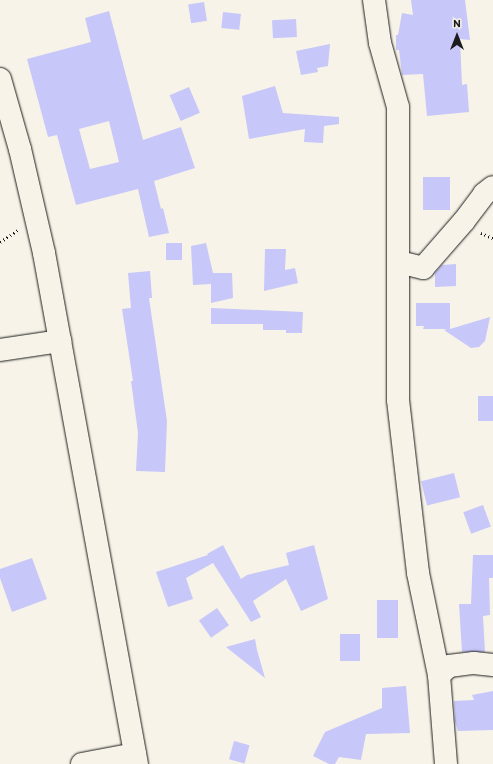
<!DOCTYPE html>
<style>
body{margin:0}
#map{position:relative;width:493px;height:764px;overflow:hidden;background:#f7f3e8;font-family:Itim,sans-serif}
div>[style]{position:absolute}
.building>*{inset:0;background:#c7c7f9;transform-origin:0 0}
.path>*{height:2.5px;margin-top:-1.25px;transform-origin:0;background:repeating-linear-gradient(90deg,#1c1c1c 0 1px,transparent 0 4px)}
.roads{filter:drop-shadow(0 0 1px #1c1c1c) drop-shadow(0 0 1px #1c1c1c)}
.minor>*{height:22px;margin:-11px;padding:0 11px;transform-origin:11px;border-radius:11px;background:#f7f3e8}
span{translate:-50% -50%;white-space:nowrap;text-align:center;line-height:1.15;-webkit-text-stroke:3.5px #f7f3e8;paint-order:stroke}
.north{position:absolute;left:437px;top:16px;width:40px;height:40px;-webkit-text-stroke:3px #f7f3e8;paint-order:stroke;rotate:0deg;font-size:11px;font-weight:700;line-height:16px;text-align:center;color:#1c1c1c}
.north::after{content:'';display:block;margin:auto;width:14px;height:18px;background:#1c1c1c;clip-path:polygon(50% 0,100% 100%,50% 72%,0 100%)}
</style>
<div id="map">
<div class="building">
<div style="clip-path:polygon(411px 0,465px 0,470px 40px,460px 39px,462px 85px,467px 84px,469px 112px,427px 116px,423px 74px,402px 75px,399px 50px,396px 50px,396px 35px,398px 35px,402px 13px,413px 15px)"></div>
<div style="left:204px;top:2px;width:19px;height:16px;rotate:81deg"></div>
<div style="clip-path:polygon(evenodd,109px 11px,143px 140px,181px 127px,195px 168px,154px 181px,161px 209px,163px 208px,169px 233px,149px 237px,138px 189px,76px 205px,57px 135px,48px 137px,27px 59px,91px 42px,85px 18px,109px 11px,109px 121px,119px 162px,90px 169px,79px 129px,109px 121px)"></div>
<div style="left:223px;top:12px;width:18px;height:16px;rotate:6deg"></div>
<div style="left:296px;top:19px;width:18px;height:24px;rotate:87deg"></div>
<div style="clip-path:polygon(330px 44px,328px 66px,317px 68px,318px 72px,301px 75px,296px 51px)"></div>
<div style="clip-path:polygon(275px 86px,283px 113px,339px 117px,339px 124px,324px 126px,323px 143px,304px 142px,305px 129px,249px 139px,242px 96px)"></div>
<div style="left:189px;top:87px;width:28px;height:21px;rotate:67deg"></div>
<div style="left:423px;top:177px;width:27px;height:33px"></div>
<div style="left:166px;top:243px;width:16px;height:17px"></div>
<div style="clip-path:polygon(206px 243px,213px 273px,232px 273px,233px 298px,211px 303px,211px 284px,193px 285px,191px 246px)"></div>
<div style="clip-path:polygon(265px 249px,286px 249px,285px 270px,295px 268px,298px 283px,264px 291px)"></div>
<div style="clip-path:polygon(456px 264px,456px 286px,435px 287px,435px 273px,442px 265px)"></div>
<div style="clip-path:polygon(150px 271px,152px 298px,149px 298px,167px 421px,165px 472px,136px 471px,138px 433px,131px 381px,133px 381px,122px 309px,131px 308px,128px 273px)"></div>
<div style="clip-path:polygon(416px 303px,450px 303px,450px 329px,490px 317px,485px 341px,479px 347px,471px 348px,444px 330px,447px 329px,423px 329px,424px 326px,416px 326px)"></div>
<div style="clip-path:polygon(211px 308px,303px 312px,302px 333px,286px 333px,286px 330px,263px 330px,263px 324px,211px 324px)"></div>
<div style="left:493px;top:396px;width:25px;height:15px;rotate:90deg"></div>
<div style="left:454px;top:473px;width:25px;height:34px;rotate:76deg"></div>
<div style="left:483px;top:505px;width:23px;height:21px;rotate:70deg"></div>
<div style="clip-path:polygon(223px 545px,241px 579px,247px 575px,289px 565px,286px 553px,314px 545px,328px 599px,301px 611px,286px 579px,253px 601px,261px 617px,251px 622px,213px 563px,186px 578px,193px 599px,168px 607px,156px 572px,208px 555px,207px 554px)"></div>
<div style="clip-path:polygon(473px 555px,493px 555px,493px 578px,489px 578px,490px 615px,483px 616px,485px 652px,462px 652px,459px 604px,471px 604px)"></div>
<div style="clip-path:polygon(32px 558px,47px 599px,12px 612px,0 578px,0 569px)"></div>
<div style="left:377px;top:600px;width:21px;height:38px"></div>
<div style="left:217px;top:608px;width:21px;height:22px;rotate:55deg"></div>
<div style="left:340px;top:634px;width:20px;height:27px"></div>
<div style="clip-path:polygon(255px 639px,257px 650px,265px 678px,226px 647px)"></div>
<div style="clip-path:polygon(406px 686px,410px 733px,366px 734px,361px 760px,339px 757px,335px 764px,329px 764px,313px 756px,325px 732px,382px 708px,382px 688px)"></div>
<div style="clip-path:polygon(493px 691px,493px 730px,458px 731px,455px 722px,454px 701px,474px 700px,472px 695px)"></div>
<div style="left:234px;top:741px;width:16px;height:19px;rotate:15deg"></div>
</div>
<div class="path">
<div style="left:481px;top:233px;width:13px;rotate:23deg"></div>
<div style="left:0;top:242px;width:22px;rotate:-34deg"></div>
</div>
<div class="roads">
<div class="minor">
<div style="left:374px;top:0;width:43px;rotate:82.1deg"></div>
<div style="left:380px;top:43px;width:66px;rotate:74.3deg"></div>
<div style="left:398px;top:107px;width:293px;rotate:90deg"></div>
<div style="left:398px;top:400px;width:174px;rotate:83.4deg"></div>
<div style="left:418px;top:573px;width:104px;rotate:78.4deg"></div>
<div style="left:439px;top:675px;width:89px;rotate:85.5deg"></div>
<div style="left:0;top:79px;width:73px;rotate:74.1deg"></div>
<div style="left:20px;top:149px;width:107px;rotate:77deg"></div>
<div style="left:44px;top:253px;width:519px;rotate:79.69deg"></div>
<div style="left:399px;top:262px;width:25px;rotate:14deg"></div>
<div style="left:423px;top:268px;width:62px;rotate:-48.9deg"></div>
<div style="left:464px;top:221px;width:34px;rotate:-53deg"></div>
<div style="left:484px;top:194px;width:11px;rotate:-38deg"></div>
<div style="left:0;top:350px;width:61px;rotate:-8.5deg"></div>
<div style="left:439px;top:675px;width:13px;rotate:-42deg"></div>
<div style="left:449px;top:666px;width:25px;rotate:-7deg"></div>
<div style="left:474px;top:663px;width:19px;rotate:6deg"></div>
<div style="left:82px;top:764px;width:54px;rotate:-10.7deg"></div>
</div>
</div>
<div class="north">N</div>
</div>
